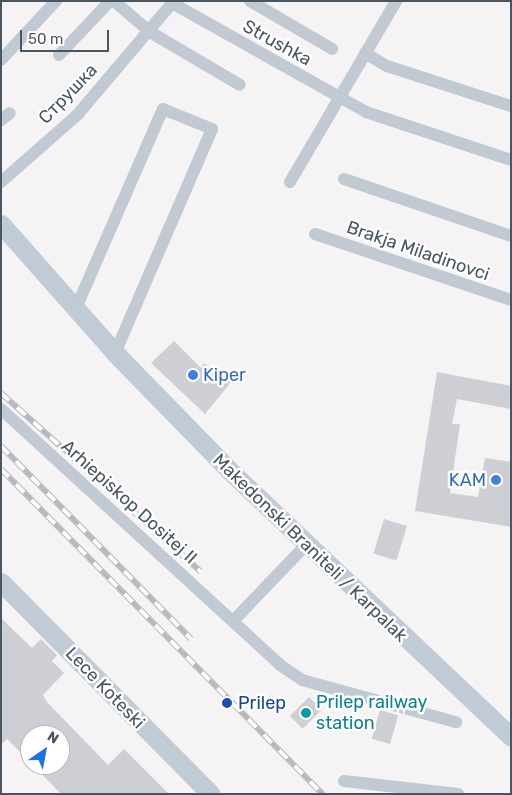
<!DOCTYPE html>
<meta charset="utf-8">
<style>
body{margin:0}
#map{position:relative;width:512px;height:795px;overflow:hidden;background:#f5f3f3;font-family:Rubik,sans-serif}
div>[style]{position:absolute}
.building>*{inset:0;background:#cdcfd5;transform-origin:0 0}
.minor>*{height:12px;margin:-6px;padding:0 6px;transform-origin:6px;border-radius:6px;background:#c1cad2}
.secondary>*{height:19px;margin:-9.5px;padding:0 9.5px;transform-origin:9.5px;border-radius:9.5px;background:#c1cbd6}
.rail>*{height:5.5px;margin-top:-2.75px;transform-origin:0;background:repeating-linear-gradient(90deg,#fff 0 11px,#b5b8bd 0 22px);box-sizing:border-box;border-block:1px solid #b5b8bd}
.dots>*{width:14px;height:14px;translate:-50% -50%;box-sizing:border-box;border:2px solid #fff;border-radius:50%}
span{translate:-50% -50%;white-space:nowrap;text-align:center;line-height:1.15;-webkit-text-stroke:5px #fff;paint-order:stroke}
.street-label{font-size:18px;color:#4a5661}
.shop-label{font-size:18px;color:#366cbe}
.left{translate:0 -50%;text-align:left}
.right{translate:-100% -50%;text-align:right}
.transit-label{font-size:18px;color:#164399}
.culture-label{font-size:18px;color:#0d838f}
.frame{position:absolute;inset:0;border:2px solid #4a5661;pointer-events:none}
.north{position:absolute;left:20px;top:725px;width:50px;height:50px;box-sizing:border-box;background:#fff;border:1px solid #b7bbc0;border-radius:50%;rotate:33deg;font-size:14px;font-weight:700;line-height:20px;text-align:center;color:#4a5661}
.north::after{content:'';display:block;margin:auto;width:18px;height:22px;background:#1a73e8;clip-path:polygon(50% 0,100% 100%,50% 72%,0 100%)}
.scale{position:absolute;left:20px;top:30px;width:89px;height:22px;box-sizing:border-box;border:2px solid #4a5661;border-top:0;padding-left:6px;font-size:15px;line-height:18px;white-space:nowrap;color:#4a5661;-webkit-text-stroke:4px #fff;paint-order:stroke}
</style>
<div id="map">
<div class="building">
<div style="clip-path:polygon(174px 341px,201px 368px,204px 363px,232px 381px,205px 414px,151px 363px)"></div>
<div style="clip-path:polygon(437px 372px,511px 386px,511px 409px,457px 399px,452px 424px,460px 424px,450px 493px,478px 497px,485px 458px,511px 462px,511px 527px,415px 511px)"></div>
<div style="left:384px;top:519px;width:24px;height:36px;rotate:17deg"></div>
<div style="clip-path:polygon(1px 618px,32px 648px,41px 639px,57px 655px,52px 661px,64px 673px,43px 695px,47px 702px,108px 765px,124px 749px,169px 794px,61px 794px,33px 765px,60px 765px,60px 735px,30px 735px,30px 762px,7px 739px,1px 745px)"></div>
<div style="left:309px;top:697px;width:18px;height:27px;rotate:45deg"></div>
<div style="left:380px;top:710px;width:19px;height:30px;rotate:16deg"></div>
</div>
<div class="minor">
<div style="left:114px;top:1px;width:48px;rotate:40.7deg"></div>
<div style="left:150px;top:32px;width:104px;rotate:30.5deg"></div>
<div style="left:250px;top:1px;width:95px;rotate:30.3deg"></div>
<div style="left:172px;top:3px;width:223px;rotate:29.3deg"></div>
<div style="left:366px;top:112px;width:153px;rotate:18.3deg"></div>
<div style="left:365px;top:53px;width:26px;rotate:31deg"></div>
<div style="left:387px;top:66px;width:130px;rotate:17.9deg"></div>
<div style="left:59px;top:55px;width:74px;rotate:-46.6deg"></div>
<div style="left:1px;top:60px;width:81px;rotate:-47deg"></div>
<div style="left:1px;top:120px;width:11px;rotate:-38deg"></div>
<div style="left:344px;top:179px;width:176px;rotate:18.8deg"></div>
<div style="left:1px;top:182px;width:103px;rotate:-41.4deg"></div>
<div style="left:78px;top:114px;width:148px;rotate:-49.7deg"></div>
<div style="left:290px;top:182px;width:210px;rotate:-59.6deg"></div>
<div style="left:315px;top:234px;width:207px;rotate:18.6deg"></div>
<div style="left:76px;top:308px;width:217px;rotate:-66.4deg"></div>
<div style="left:163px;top:109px;width:53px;rotate:22.2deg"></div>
<div style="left:212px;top:129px;width:244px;rotate:113.4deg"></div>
<div style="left:1px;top:409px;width:379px;rotate:42.5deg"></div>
<div style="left:280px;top:665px;width:27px;rotate:34deg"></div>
<div style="left:302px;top:680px;width:160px;rotate:15.3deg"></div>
<div style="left:234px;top:620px;width:103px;rotate:-46.2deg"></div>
<div style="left:344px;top:781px;width:115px;rotate:6.5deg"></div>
</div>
<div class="secondary">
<div style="left:1px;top:224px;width:172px;rotate:48.5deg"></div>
<div style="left:115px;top:353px;width:163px;rotate:45.7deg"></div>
<div style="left:229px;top:470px;width:388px;rotate:43.4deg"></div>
<div style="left:1px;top:582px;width:298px;rotate:45.3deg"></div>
</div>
<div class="rail">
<div style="left:1px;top:393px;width:268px;rotate:41.8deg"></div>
<div style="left:1px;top:446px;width:271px;rotate:45.4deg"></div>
<div style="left:1px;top:469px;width:458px;rotate:45.3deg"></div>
</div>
<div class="dots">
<div style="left:193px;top:375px;background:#3f7fe0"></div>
<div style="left:496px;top:480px;background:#3f7fe0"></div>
<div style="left:227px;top:703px;background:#1a4fb4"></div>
<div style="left:306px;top:713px;background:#0f9aa8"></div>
</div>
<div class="street-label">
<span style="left:277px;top:43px;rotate:29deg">Strushka</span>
<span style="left:68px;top:94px;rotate:-46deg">Струшка</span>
<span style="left:418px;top:251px;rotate:19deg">Brakja Miladinovci</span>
<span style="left:129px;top:502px;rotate:42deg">Arhiepiskop Dositej II</span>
<span style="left:310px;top:548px;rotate:44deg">Makedonski Braniteli / Karpalak</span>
<span style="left:105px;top:688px;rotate:46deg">Lece Koteski</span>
</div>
<div class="shop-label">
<span class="left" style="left:203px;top:375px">Kiper</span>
<span class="right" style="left:486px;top:480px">KAM</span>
</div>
<div class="transit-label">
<span class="left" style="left:238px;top:703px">Prilep</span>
</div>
<div class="culture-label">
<span class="left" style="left:316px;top:713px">Prilep railway<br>station</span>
</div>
<div class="frame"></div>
<div class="north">N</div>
<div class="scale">50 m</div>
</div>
